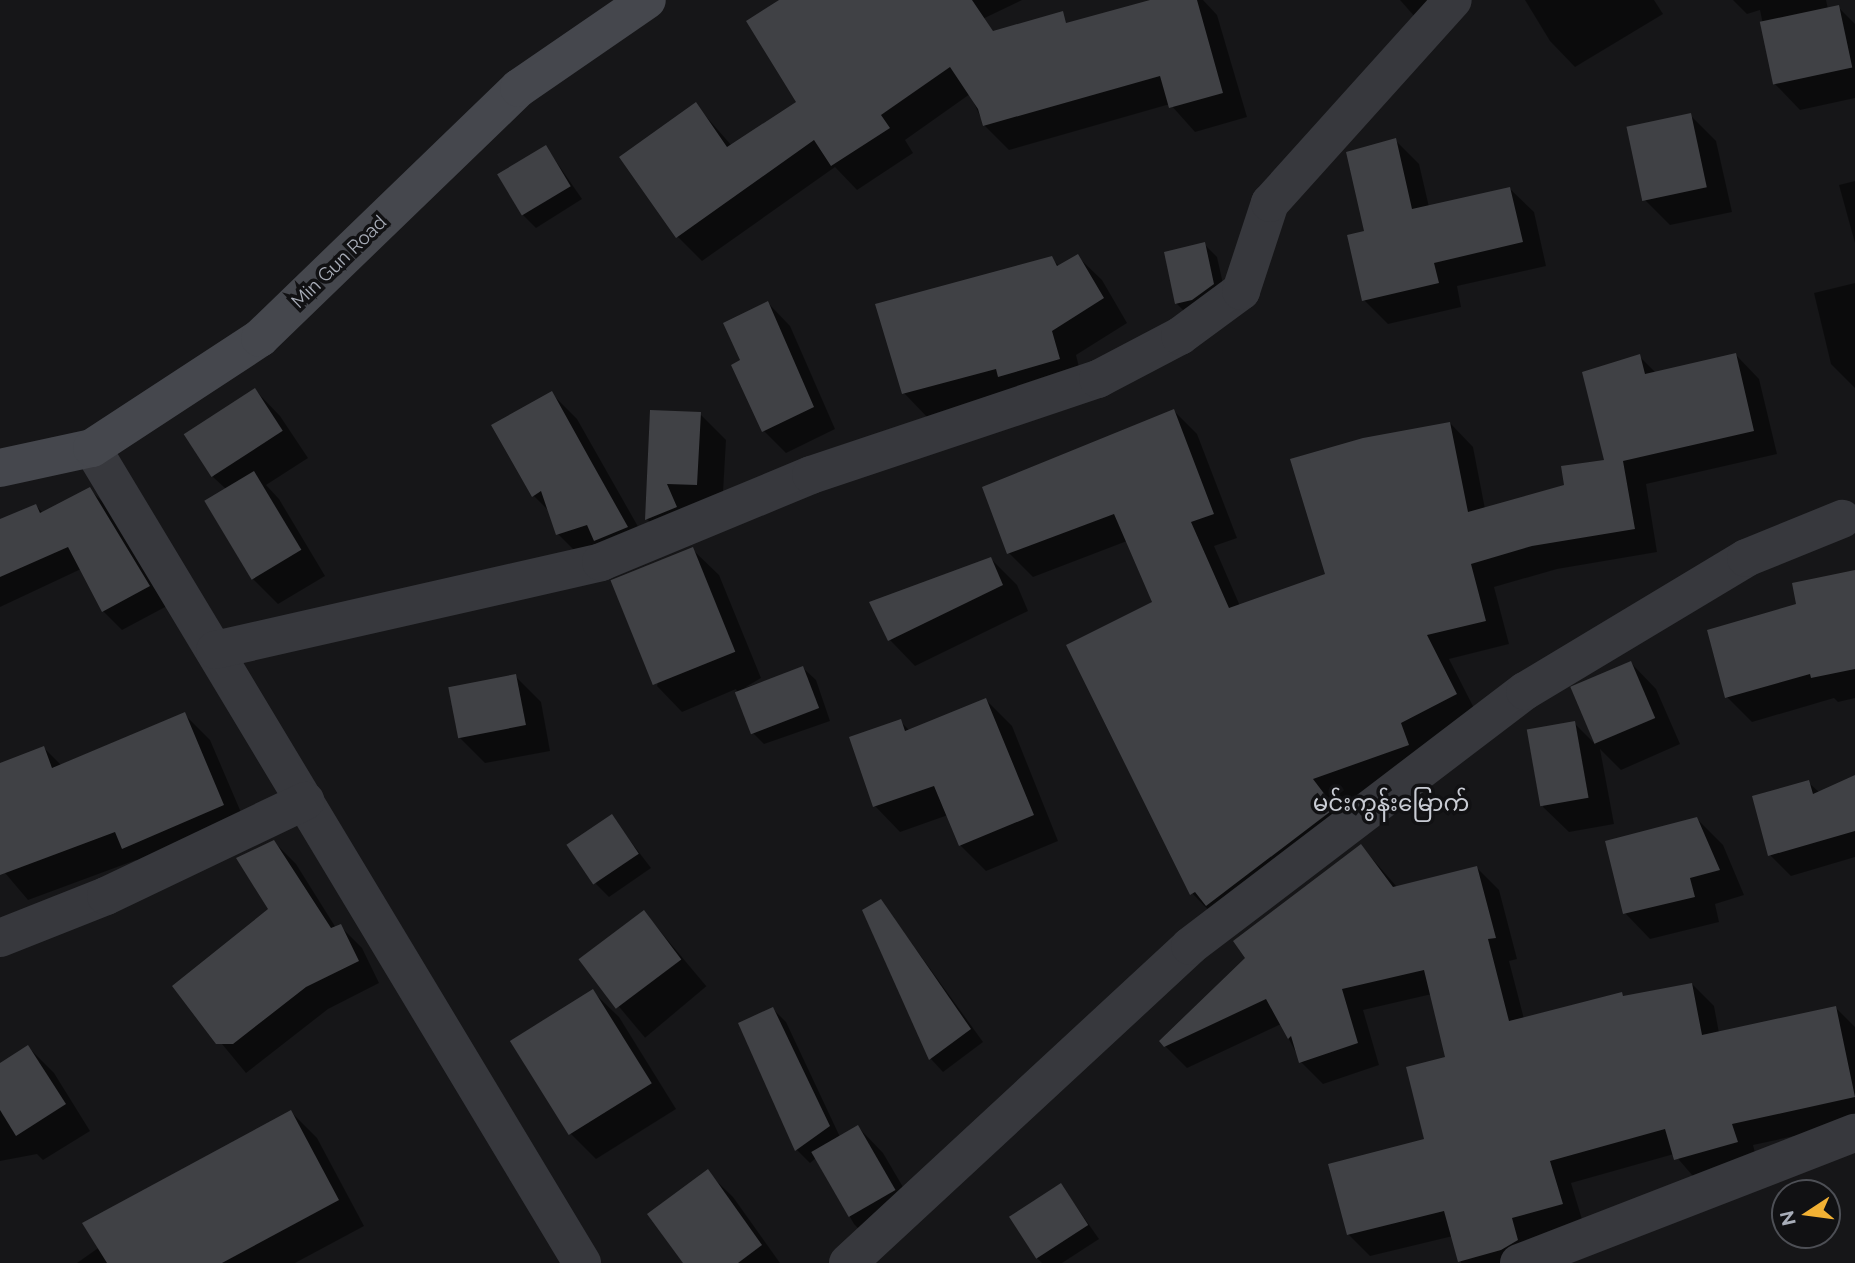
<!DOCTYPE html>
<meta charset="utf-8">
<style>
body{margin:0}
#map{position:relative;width:1855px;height:1263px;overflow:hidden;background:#161618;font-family:Raleway,"Noto Sans Myanmar",sans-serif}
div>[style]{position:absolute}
.shadow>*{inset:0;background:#0007;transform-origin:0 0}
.building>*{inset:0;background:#404145;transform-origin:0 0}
.street>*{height:38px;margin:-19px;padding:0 19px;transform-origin:19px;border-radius:19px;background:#37383d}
.secondary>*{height:38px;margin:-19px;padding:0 19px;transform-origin:19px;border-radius:19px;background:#45474d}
span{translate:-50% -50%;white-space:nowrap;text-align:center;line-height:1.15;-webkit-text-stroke:7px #111113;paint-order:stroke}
.street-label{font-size:19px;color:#a8adb8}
.quarter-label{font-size:23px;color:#c9ccd4}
.north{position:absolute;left:1771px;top:1179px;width:70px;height:70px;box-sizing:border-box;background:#111113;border:2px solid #4d4f55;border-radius:50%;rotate:257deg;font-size:19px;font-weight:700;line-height:28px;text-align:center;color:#a8adb8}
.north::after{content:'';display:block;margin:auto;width:24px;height:32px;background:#f2b134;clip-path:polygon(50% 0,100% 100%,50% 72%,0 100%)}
</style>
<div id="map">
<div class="shadow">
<div style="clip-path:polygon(782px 0,1022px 0,847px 84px,1157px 0,1203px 0,1217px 15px,1247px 117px,1195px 132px,1170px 104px,1009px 150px,984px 125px,970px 94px,905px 140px,913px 153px,857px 190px,835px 167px,702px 261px,678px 237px,621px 157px,695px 104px,732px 146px,798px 102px)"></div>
<div style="clip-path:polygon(1400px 0,1449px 0,1415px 17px)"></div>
<div style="clip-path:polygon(1525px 0,1654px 0,1663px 14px,1575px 67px,1550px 41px)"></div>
<div style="clip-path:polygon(1733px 0,1826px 0,1828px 9px,1838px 7px,1855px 24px,1855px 98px,1800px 110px,1775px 84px,1760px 10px,1747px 14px)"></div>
<div style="clip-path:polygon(1690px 115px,1716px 141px,1732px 212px,1670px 225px,1644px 199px)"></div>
<div style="clip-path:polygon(1395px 140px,1419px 164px,1429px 207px,1510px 189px,1534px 212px,1546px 266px,1457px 286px,1461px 307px,1388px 324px,1364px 300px,1366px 232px,1350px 151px)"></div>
<div style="clip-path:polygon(546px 147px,582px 199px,536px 228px,523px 215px)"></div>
<div style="clip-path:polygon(1855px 181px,1855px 243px,1839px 185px)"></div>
<div style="clip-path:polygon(1204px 244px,1217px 257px,1226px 297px,1189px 316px,1176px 303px)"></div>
<div style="clip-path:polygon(1077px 256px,1102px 280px,1127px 323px,1076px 355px,1083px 383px,928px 418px,904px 393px,1051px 258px,1060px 267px)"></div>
<div style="clip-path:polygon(1855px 283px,1855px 388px,1831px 364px,1814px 293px)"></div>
<div style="clip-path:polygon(768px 303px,790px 326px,835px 429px,786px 453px,764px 431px)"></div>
<div style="clip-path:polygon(1736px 355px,1759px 379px,1777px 454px,1646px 484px,1657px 552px,1557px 569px,1494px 587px,1509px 644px,1449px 659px,1479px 718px,1431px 769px,1335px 803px,1357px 833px,1215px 917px,1192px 893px,1155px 603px,1127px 541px,1033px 577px,1009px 553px,1174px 411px,1197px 434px,1237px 538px,1214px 546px,1240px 606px,1327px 576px,1450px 423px,1473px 447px,1485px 509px,1566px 486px,1606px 461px,1639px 356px,1656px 373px)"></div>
<div style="clip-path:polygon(255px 390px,280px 416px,308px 458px,266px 485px,279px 499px,325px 576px,278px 604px,253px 579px,226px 489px,213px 477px)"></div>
<div style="clip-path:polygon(551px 393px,577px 419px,653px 553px,584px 560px,558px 534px,551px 513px,534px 496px,493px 426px)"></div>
<div style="clip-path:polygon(652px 412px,700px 414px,726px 440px,722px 510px,672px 545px,647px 519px)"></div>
<div style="clip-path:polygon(89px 489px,109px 508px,167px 606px,122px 630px,103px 611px,81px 569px,0 607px,0 521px,36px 506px,43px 513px)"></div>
<div style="clip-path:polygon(693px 550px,719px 575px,761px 678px,744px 688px,803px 668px,816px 680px,830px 721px,764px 744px,751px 731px,736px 689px,682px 712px,657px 686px)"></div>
<div style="clip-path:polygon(991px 559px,1017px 585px,1028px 611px,915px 666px,890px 640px)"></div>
<div style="clip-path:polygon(1855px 572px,1855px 698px,1838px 702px,1834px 698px,1752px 722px,1727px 697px,1798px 605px)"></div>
<div style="clip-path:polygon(1631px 663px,1656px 689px,1680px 744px,1621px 770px,1600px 749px,1614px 824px,1569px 832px,1543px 807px,1574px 723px,1596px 745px,1573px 690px)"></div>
<div style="clip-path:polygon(515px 676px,541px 702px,550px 751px,485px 763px,459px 737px)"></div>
<div style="clip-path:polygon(986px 700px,1012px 726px,1058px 841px,986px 871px,960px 845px,948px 815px,900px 832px,875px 806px,900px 721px,910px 731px)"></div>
<div style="clip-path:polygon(184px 714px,210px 740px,249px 831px,150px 873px,136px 860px,28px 900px,0 867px,0 765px,44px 748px,62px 766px)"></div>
<div style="clip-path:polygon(1855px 777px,1855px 857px,1791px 876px,1770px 855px,1808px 782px,1820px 793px)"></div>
<div style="clip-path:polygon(611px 816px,651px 868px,609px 897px,596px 884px)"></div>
<div style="clip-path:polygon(1697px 819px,1723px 845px,1744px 895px,1715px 904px,1719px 922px,1650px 939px,1625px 913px)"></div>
<div style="clip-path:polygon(274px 842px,296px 864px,336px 928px,340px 926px,362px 948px,379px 983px,328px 1009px,246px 1073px,174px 986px,271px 909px)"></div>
<div style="clip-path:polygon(1361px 846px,1397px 887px,1477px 868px,1499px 890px,1517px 959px,1509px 961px,1524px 1019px,1621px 994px,1625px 997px,1692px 984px,1714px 1006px,1719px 1033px,1836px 1008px,1855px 1027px,1855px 1123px,1753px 1145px,1758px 1164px,1698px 1182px,1674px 1154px,1571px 1183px,1584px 1226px,1538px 1263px,1461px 1263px,1453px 1236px,1370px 1256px,1348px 1234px,1427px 1140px,1447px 1058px,1432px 994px,1363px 1010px,1379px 1065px,1323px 1084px,1301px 1062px,1281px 1024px,1187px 1068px,1165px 1046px)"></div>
<div style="clip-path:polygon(881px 901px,983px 1042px,943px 1072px,931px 1059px)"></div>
<div style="left:644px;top:912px;width:97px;height:80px;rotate:50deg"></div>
<div style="clip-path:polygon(593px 992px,619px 1017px,676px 1109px,596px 1159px,570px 1133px,512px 1042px)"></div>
<div style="clip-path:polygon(773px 1009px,786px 1022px,840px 1137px,858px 1127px,883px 1153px,920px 1216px,879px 1250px,854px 1224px,816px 1158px,810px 1163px,797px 1150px,741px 1024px)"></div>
<div style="clip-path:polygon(28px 1047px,54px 1073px,90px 1131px,43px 1160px,37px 1154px,0 1161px,0 1065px)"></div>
<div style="clip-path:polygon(291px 1112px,317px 1138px,364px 1226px,295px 1263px,77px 1263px)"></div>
<div style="clip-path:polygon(707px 1172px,733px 1197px,780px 1263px,685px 1263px)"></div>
<div style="clip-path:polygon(1061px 1185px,1099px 1239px,1062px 1263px,1042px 1263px,1037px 1258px)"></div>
</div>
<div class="building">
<div style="clip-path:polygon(779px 0,972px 0,993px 31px,1063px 11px,1066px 23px,1150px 0,1197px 0,1223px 93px,1169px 108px,1160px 76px,983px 126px,978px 109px,950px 67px,881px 115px,890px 128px,831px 166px,814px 140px,676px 238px,619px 157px,696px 102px,727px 147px,796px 102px,746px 21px)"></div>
<div style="left:1839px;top:5px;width:64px;height:81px;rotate:78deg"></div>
<div style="left:1691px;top:113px;width:76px;height:66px;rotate:78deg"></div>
<div style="clip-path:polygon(1396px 138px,1412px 209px,1510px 187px,1523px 242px,1434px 263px,1439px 283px,1362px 301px,1347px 235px,1364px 231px,1346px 152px)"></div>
<div style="left:546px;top:145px;width:48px;height:57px;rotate:59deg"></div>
<div style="clip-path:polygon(1205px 242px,1214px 284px,1192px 300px,1175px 304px,1164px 252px)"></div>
<div style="clip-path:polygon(1078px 254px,1104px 298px,1052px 331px,1060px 359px,998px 377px,996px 369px,902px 394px,875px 304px,1052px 256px,1057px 266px)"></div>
<div style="clip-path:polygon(768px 301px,814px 407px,762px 432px,731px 365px,740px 360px,723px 323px)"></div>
<div style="clip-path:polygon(1736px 353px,1754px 431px,1623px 461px,1635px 529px,1532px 546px,1471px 564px,1486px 621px,1427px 635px,1457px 694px,1401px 723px,1409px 745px,1313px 779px,1335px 808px,1206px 906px,1195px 892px,1190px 895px,1066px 645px,1152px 602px,1114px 514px,1007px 554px,982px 487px,1174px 409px,1214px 514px,1191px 522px,1229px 608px,1325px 574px,1290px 459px,1363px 438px,1450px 422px,1468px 512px,1564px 485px,1561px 466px,1604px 460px,1582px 372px,1640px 354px,1645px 374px)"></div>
<div style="left:255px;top:388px;width:51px;height:85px;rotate:57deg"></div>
<div style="clip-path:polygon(552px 391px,592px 463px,628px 527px,594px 541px,587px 525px,556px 535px,541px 491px,532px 497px,491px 425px)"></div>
<div style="clip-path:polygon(650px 410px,701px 412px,697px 485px,667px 484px,677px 507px,645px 520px)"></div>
<div style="left:254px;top:471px;width:92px;height:58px;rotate:59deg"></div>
<div style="clip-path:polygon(90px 487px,150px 586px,102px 612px,68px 547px,0 577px,0 519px,36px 504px,40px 513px)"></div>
<div style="left:693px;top:547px;width:113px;height:89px;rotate:68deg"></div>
<div style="clip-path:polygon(991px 557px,1003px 585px,888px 641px,869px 602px)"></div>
<div style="clip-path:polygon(1855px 570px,1855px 669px,1811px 678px,1810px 674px,1725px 698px,1707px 630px,1796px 604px,1792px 583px)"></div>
<div style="left:1631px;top:661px;width:62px;height:66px;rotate:67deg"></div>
<div style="left:803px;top:666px;width:45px;height:73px;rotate:69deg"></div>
<div style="left:516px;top:674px;width:52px;height:69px;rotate:79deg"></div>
<div style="clip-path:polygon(986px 698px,1034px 815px,959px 846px,934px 786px,873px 807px,849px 737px,901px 719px,905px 731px)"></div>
<div style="clip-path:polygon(185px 712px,224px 805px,122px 849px,115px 832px,0 875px,0 763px,44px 746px,52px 768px)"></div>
<div style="left:1575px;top:721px;width:78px;height:49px;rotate:80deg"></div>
<div style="clip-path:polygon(1855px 775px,1855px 831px,1768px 856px,1752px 796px,1809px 780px,1813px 794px)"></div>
<div style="left:612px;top:814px;width:48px;height:55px;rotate:56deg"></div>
<div style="clip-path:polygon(1697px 817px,1720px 870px,1690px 878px,1695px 897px,1623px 914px,1605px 841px)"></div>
<div style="clip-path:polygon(274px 840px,331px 928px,341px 924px,359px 961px,306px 987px,233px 1044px,216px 1044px,172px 986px,268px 909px,236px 858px)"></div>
<div style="clip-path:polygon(1361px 844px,1393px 887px,1477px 866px,1496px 938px,1488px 939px,1509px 1021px,1622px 992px,1623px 996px,1692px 983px,1702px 1035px,1836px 1006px,1855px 1097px,1732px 1124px,1738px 1142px,1674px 1160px,1665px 1129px,1550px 1161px,1563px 1204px,1512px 1218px,1518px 1240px,1501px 1250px,1458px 1262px,1444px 1211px,1347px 1235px,1328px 1164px,1424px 1139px,1406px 1067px,1445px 1057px,1424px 970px,1342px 989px,1358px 1043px,1299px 1063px,1291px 1036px,1288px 1039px,1266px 999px,1164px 1047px,1159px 1041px,1245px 958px,1233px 941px)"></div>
<div style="clip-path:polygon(881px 899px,971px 1029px,929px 1060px,862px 910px)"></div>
<div style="left:644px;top:910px;width:62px;height:82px;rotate:53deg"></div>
<div style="left:593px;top:989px;width:111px;height:98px;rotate:58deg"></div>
<div style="clip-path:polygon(773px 1007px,830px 1126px,795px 1151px,738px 1023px)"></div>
<div style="clip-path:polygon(28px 1045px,66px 1104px,16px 1136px,0 1110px,0 1063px)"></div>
<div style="clip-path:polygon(291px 1110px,339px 1200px,222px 1263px,107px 1263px,82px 1223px)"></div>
<div style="left:858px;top:1125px;width:75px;height:54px;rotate:60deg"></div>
<div style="clip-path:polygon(708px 1169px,762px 1245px,738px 1263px,683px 1263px,647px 1214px)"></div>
<div style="left:1061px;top:1183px;width:50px;height:62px;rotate:57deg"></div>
</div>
<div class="street">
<div style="left:92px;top:448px;width:951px;rotate:58.98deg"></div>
<div style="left:215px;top:650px;width:396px;rotate:-12.8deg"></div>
<div style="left:601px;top:562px;width:227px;rotate:-22.5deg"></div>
<div style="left:811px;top:475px;width:303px;rotate:-18.5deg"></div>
<div style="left:1098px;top:379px;width:93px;rotate:-27.7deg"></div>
<div style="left:1180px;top:336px;width:76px;rotate:-36.4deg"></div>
<div style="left:1241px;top:291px;width:93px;rotate:-71.8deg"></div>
<div style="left:1270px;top:203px;width:273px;rotate:-48deg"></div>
<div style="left:0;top:938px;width:114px;rotate:-21.6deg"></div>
<div style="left:106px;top:896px;width:221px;rotate:-25.5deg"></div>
<div style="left:848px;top:1263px;width:466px;rotate:-42.8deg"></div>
<div style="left:1190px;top:946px;width:421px;rotate:-37.3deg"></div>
<div style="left:1525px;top:691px;width:258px;rotate:-31deg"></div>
<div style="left:1746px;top:558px;width:104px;rotate:-22.1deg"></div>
<div style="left:1519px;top:1263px;width:360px;rotate:-21.2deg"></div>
</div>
<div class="secondary">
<div style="left:0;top:468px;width:94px;rotate:-12.3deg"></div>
<div style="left:92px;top:448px;width:201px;rotate:-33.2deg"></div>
<div style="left:260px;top:338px;width:360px;rotate:-44deg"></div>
<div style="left:519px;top:88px;width:155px;rotate:-34.5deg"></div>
</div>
<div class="street-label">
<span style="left:339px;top:262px;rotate:-44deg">Min Gun Road</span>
</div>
<div class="quarter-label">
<span style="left:1391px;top:803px">မင်းကွန်းမြောက်</span>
</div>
<div class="north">N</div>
</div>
